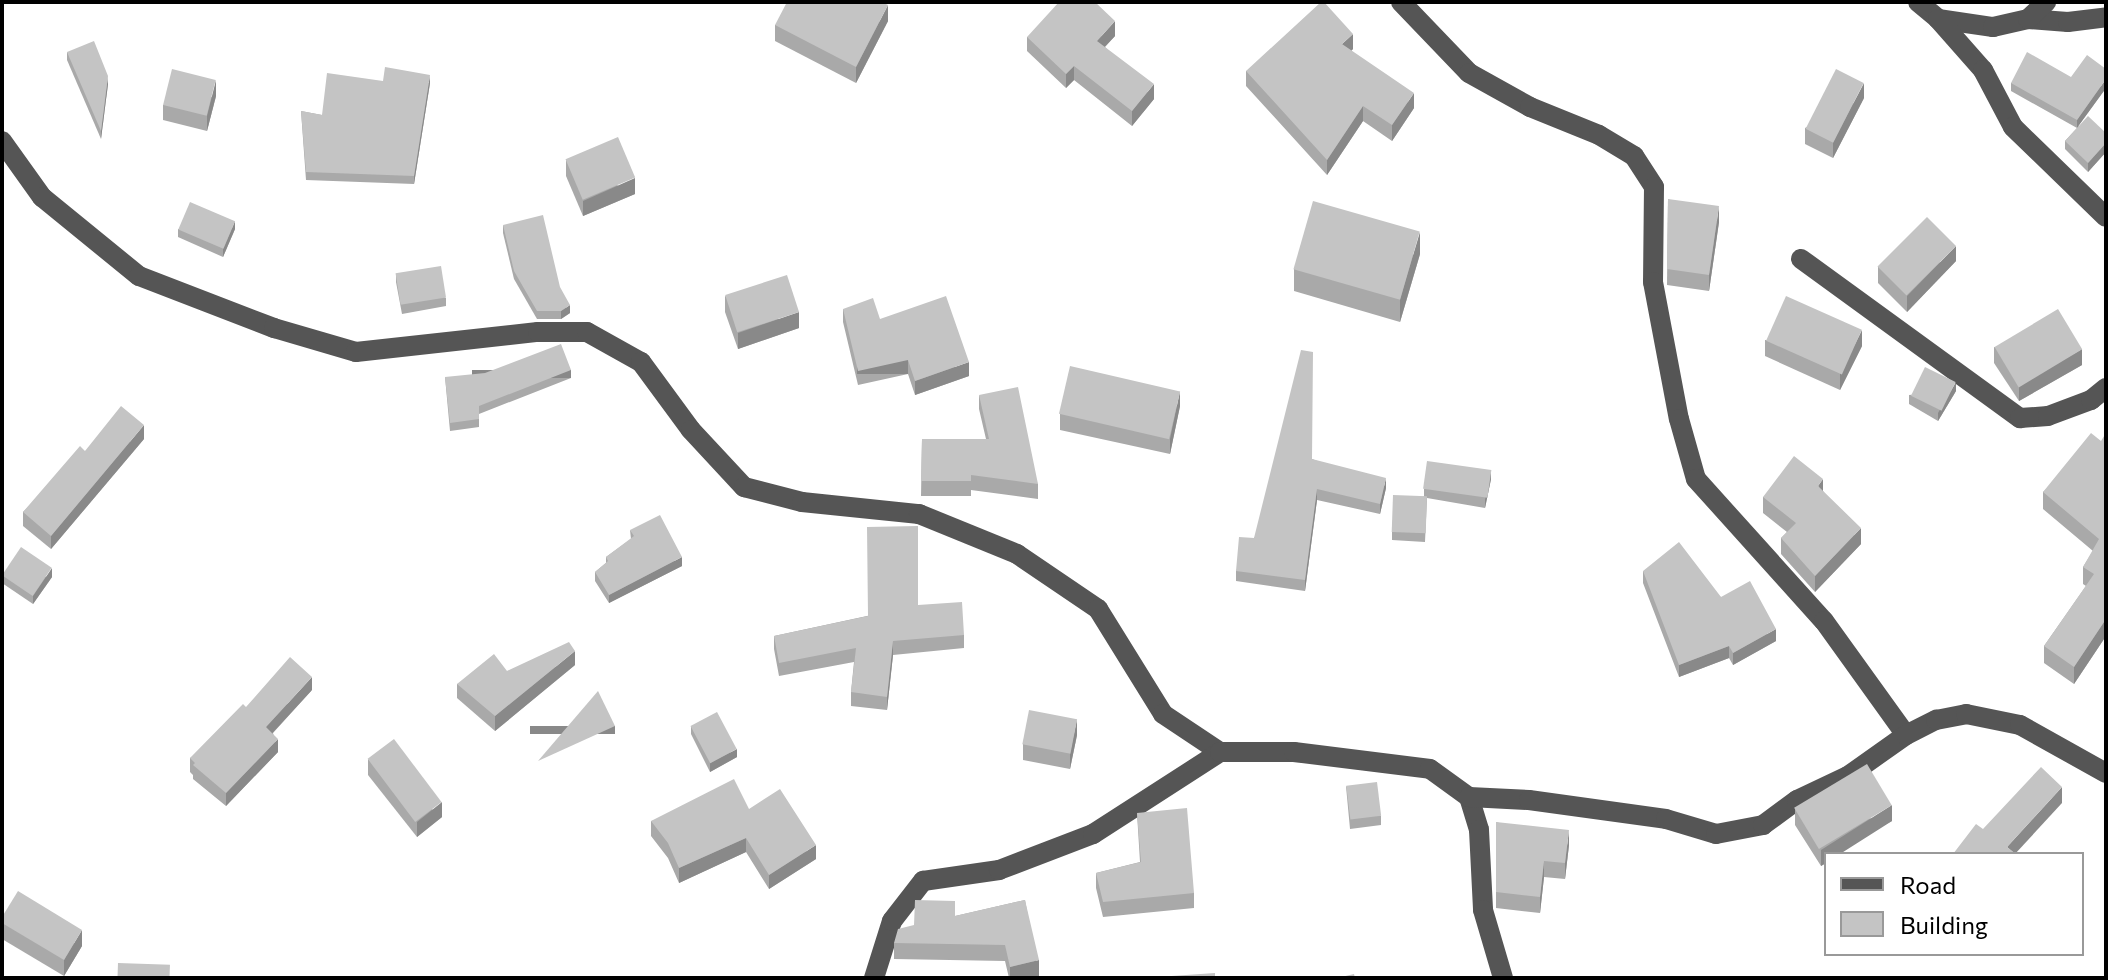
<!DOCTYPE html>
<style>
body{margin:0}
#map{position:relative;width:2108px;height:980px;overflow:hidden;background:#fff;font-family:Commissioner,sans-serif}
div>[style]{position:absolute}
.minor>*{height:20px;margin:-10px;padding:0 10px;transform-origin:10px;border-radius:10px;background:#555}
.wall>*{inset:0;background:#a9a9a9}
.shaded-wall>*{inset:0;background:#898989;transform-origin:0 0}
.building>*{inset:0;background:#c4c4c4;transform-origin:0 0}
span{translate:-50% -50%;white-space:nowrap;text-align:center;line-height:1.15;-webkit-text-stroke:8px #fff;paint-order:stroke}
.frame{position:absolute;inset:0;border:4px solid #000;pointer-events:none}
.legend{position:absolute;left:1824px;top:852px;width:260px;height:104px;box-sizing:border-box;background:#fff;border:2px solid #999;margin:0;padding:10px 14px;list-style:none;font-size:24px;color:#000}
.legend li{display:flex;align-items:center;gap:16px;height:40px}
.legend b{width:40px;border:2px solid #999}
</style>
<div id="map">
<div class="minor">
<div style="left:1401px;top:2px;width:98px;rotate:46.2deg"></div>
<div style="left:1469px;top:73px;width:70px;rotate:29.1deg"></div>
<div style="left:1530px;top:107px;width:74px;rotate:22.1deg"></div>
<div style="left:1599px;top:135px;width:41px;rotate:31deg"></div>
<div style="left:1634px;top:156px;width:37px;rotate:57deg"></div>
<div style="left:1654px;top:187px;width:95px;rotate:90.6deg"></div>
<div style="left:1653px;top:282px;width:139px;rotate:79.3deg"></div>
<div style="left:1679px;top:419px;width:62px;rotate:74.2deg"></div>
<div style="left:1696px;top:479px;width:191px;rotate:48deg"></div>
<div style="left:1824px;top:621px;width:140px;rotate:54.3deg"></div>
<div style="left:1918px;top:2px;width:26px;rotate:40deg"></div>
<div style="left:1938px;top:19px;width:56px;rotate:8.3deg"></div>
<div style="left:1993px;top:27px;width:36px;rotate:-13deg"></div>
<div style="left:2028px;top:19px;width:40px;rotate:4.3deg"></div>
<div style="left:2068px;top:22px;width:38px;rotate:-7deg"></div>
<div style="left:1938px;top:19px;width:68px;rotate:48.6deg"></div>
<div style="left:1983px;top:70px;width:64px;rotate:62.2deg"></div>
<div style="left:2013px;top:127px;width:129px;rotate:44.1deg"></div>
<div style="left:2028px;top:19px;width:25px;rotate:-43deg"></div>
<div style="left:2px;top:141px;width:69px;rotate:54.5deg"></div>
<div style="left:42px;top:197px;width:125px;rotate:39.2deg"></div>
<div style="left:139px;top:276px;width:145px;rotate:21.1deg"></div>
<div style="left:274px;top:328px;width:85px;rotate:16.3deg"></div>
<div style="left:356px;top:352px;width:183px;rotate:-6.3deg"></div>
<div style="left:538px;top:332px;width:49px"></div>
<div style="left:587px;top:332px;width:62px;rotate:29.1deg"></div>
<div style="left:641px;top:362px;width:84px;rotate:53.7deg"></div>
<div style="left:691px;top:430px;width:78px;rotate:47.1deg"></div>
<div style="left:744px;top:487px;width:60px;rotate:14.5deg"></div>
<div style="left:802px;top:502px;width:118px;rotate:5.9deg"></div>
<div style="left:919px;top:514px;width:106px;rotate:22.2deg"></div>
<div style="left:1017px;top:554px;width:98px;rotate:34.2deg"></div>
<div style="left:1098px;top:609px;width:123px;rotate:58.2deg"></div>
<div style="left:1163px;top:714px;width:69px;rotate:33.7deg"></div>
<div style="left:1801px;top:259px;width:271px;rotate:36deg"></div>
<div style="left:2020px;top:418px;width:28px;rotate:-4deg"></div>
<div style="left:2048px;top:416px;width:46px;rotate:-20.4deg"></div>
<div style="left:2091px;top:400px;width:19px;rotate:-39deg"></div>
<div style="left:1469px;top:797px;width:34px;rotate:73deg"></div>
<div style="left:1479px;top:830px;width:80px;rotate:87.1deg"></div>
<div style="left:1483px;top:910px;width:71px;rotate:73.6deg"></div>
<div style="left:874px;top:978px;width:60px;rotate:-72.5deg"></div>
<div style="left:892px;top:921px;width:51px;rotate:-52.2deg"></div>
<div style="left:923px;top:881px;width:77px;rotate:-8.2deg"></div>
<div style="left:999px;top:870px;width:101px;rotate:-21deg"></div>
<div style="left:1093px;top:834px;width:151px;rotate:-32.8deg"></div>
<div style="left:1220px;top:752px;width:74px"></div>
<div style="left:1294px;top:752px;width:137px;rotate:7.1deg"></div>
<div style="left:1430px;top:769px;width:48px;rotate:35.7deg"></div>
<div style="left:1469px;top:797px;width:60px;rotate:2.9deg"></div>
<div style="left:1529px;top:800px;width:138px;rotate:7.9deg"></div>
<div style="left:1666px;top:819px;width:52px;rotate:16.7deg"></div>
<div style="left:1716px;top:834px;width:48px;rotate:-10.8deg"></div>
<div style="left:1763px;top:825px;width:42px;rotate:-36.3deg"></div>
<div style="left:1797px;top:800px;width:56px;rotate:-25.2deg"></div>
<div style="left:1848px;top:776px;width:71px;rotate:-35.3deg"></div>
<div style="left:1906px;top:735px;width:34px;rotate:-27deg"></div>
<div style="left:1936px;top:720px;width:31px;rotate:-11deg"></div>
<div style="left:1966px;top:714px;width:55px;rotate:11.5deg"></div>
<div style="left:2020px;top:725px;width:98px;rotate:29.2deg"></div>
</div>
<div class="wall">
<div style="clip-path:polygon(888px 21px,856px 83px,775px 41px,775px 25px)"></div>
<div style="clip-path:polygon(1115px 36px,1105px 47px,1154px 99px,1132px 126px,1074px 80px,1066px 88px,1027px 51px,1027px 37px)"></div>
<div style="clip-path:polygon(1353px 49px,1351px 51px,1414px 108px,1392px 141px,1363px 121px,1327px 175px,1246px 86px,1246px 71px)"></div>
<div style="clip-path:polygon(67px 52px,108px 84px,101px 139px,67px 60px)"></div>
<div style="clip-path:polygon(2071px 77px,2106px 88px,2078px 126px,2106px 133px,2106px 152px,2088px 172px,2065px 149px,2065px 141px,2077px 128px,2011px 91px,2011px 83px)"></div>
<div style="clip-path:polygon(383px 81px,430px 83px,414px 184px,306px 180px,301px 111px,322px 115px)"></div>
<div style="clip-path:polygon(216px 96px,207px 131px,163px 120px,163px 105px)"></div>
<div style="clip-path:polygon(1864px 98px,1833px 158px,1805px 144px,1805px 128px)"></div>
<div style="clip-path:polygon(566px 160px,635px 194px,583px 216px,566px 176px)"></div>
<div style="clip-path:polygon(1668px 199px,1719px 222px,1709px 291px,1667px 285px)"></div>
<div style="clip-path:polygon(503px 225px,570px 313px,561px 319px,537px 319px,514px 279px,503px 233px)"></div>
<div style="clip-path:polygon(178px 229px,235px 229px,223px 257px,178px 237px)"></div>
<div style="clip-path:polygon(1420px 254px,1400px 322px,1294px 291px,1294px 269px)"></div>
<div style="clip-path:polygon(1956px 261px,1907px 312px,1878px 283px,1878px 267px)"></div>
<div style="clip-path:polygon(396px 274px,446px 298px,446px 306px,402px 314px,396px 282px)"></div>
<div style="clip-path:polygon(725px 296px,799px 328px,738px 349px,725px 312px)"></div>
<div style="clip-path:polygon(843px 309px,880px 319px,969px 376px,915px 395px,908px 374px,858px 385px,843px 322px)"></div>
<div style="clip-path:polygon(1765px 340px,1862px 346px,1840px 390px,1765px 356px)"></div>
<div style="clip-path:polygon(1994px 347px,2082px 365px,2019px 401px,1994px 363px)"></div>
<div style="clip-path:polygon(445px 377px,571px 378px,479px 414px,479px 427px,450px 431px)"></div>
<div style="clip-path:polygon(1956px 391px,1938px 421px,1909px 404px,1909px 395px)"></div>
<div style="clip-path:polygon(979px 395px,1038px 484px,1038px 499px,971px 490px,971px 496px,921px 496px,922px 439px,986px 439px,979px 409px)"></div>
<div style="clip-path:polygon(1180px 406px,1170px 454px,1060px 430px,1060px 414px)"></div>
<div style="clip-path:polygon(144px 439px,51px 549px,23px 526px,23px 512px,85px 451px)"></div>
<div style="clip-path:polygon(2101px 441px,2106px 636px,2074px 684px,2044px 663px,2044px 646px,2086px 586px,2083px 584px,2083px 567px,2093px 551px,2043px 509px,2043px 492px)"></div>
<div style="clip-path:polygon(1312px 459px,1386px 488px,1380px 514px,1317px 500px,1305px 591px,1236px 581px,1236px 571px,1254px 538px)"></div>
<div style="clip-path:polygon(1491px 479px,1485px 508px,1427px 498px,1425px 542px,1392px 540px,1392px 532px,1424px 496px,1424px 489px)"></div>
<div style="clip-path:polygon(1823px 491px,1861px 544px,1815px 592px,1781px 554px,1781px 538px,1787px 532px,1763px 513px,1763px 497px)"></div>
<div style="clip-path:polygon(630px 530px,682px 566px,609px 603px,595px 581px,595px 572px,606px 563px,606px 557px,631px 539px)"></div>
<div style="clip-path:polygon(1643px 571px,1721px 597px,1776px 641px,1733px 665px,1729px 658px,1679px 677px,1643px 583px)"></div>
<div style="clip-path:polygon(2px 575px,52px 577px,33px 604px,2px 583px)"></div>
<div style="clip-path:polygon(918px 605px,964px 635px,964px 648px,893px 655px,887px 710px,851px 706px,851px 692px,854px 662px,779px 676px,774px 649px,774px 636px)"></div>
<div style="clip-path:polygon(575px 665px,495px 731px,457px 698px,457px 684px,507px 671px)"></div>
<div style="clip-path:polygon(312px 690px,273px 733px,278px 752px,226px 806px,193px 779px,193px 775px,190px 772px,190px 758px)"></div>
<div style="clip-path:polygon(691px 726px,737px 757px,710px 772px,691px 734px)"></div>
<div style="clip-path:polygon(1077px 735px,1070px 769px,1023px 760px,1023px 744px)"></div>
<div style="clip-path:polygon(368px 759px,442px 817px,417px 837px,368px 775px)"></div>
<div style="clip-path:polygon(1346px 786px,1381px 816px,1381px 825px,1350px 829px)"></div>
<div style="clip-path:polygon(749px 809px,816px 859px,769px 889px,746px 852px,679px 883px,668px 858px,651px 836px,651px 821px)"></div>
<div style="clip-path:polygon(1795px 809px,1892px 821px,1826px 854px,1826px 863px,1821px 866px,1795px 825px)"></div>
<div style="clip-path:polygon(1137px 813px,1194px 893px,1194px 908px,1103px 917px,1096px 888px,1096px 873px,1140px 862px)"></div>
<div style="clip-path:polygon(1496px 822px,1569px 845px,1565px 879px,1544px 877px,1540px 913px,1496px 908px)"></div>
<div style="clip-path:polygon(1025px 900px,1039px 976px,1031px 978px,1009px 978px,1005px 961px,894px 959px,894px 943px,955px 916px)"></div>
<div style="clip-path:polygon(2px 917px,82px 946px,64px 976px,2px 939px)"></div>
</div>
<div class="shaded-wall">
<div style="clip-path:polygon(888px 5px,888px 21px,856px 83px,856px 67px)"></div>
<div style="clip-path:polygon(1115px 21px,1115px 36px,1097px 55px,1097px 41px)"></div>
<div style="clip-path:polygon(1353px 34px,1353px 49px,1342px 60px,1342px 44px)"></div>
<div style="clip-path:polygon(1074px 66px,1074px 80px,1066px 88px,1066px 74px)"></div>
<div style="clip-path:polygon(430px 75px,430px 83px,414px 184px,414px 176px)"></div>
<div style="clip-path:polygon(108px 76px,108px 84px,101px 139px,101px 131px)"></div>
<div style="clip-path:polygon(2106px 79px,2106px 88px,2077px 128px,2077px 120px)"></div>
<div style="clip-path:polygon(216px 80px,216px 96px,207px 131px,207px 116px)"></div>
<div style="clip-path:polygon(1864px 83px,1864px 98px,1833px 158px,1833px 142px)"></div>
<div style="clip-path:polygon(1154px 84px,1154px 99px,1132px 126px,1132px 111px)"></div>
<div style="clip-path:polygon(1414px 93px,1414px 108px,1392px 141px,1392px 125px)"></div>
<div style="clip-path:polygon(1363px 106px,1363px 121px,1327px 175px,1327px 160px)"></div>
<div style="clip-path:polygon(2106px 143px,2106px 152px,2088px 172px,2088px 163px)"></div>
<div style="clip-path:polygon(635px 178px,635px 194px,583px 216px,583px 201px)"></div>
<div style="clip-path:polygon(1719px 206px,1719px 222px,1709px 291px,1709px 275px)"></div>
<div style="clip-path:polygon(235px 221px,235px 229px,223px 257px,223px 249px)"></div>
<div style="clip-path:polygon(1420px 232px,1420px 254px,1400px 322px,1400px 299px)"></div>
<div style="clip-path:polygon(1956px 246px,1956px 261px,1907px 312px,1907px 296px)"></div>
<div style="clip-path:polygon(570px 305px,570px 313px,561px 319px,561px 311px)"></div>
<div style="clip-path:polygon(799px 312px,799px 328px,738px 349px,738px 333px)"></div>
<div style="clip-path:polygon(1862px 330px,1862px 346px,1840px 390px,1840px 374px)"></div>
<div style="clip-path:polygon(2082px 349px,2082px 365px,2019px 401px,2019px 385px)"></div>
<div style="left:908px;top:360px;width:14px;height:51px;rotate:90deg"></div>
<div style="clip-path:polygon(969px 362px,969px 376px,915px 395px,915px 381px)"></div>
<div style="left:571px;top:370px;width:8px;height:99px;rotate:90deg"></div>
<div style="clip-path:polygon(1956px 382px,1956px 391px,1938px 421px,1938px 413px)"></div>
<div style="clip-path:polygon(1180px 391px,1180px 406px,1170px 454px,1170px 439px)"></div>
<div style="clip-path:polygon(144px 425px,144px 439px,51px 549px,51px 536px)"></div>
<div style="clip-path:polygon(1491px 470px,1491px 479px,1485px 508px,1485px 500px)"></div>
<div style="clip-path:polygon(1386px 478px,1386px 488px,1380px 514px,1380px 504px)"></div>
<div style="clip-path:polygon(1823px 479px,1823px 495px,1818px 486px)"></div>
<div style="clip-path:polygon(1317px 489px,1317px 500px,1305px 591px,1305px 580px)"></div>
<div style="clip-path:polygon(1861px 528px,1861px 544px,1815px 592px,1815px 576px)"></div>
<div style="clip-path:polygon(682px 557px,682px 566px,609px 603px,609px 595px)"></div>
<div style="clip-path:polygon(52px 568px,52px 577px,33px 604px,33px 596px)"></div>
<div style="clip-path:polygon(2106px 619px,2106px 636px,2074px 684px,2074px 667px)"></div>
<div style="clip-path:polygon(1776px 629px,1776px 641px,1733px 665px,1733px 653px)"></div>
<div style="clip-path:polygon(893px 641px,893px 655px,887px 710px,887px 697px)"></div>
<div style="clip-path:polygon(1729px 646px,1729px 658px,1679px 677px,1679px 665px)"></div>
<div style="clip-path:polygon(575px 651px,575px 665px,495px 731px,495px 716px)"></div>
<div style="clip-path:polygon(312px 677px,312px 690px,266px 740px,266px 727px)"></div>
<div style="clip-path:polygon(1077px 719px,1077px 735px,1070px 769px,1070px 753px)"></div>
<div style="left:615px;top:726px;width:8px;height:85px;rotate:90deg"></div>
<div style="clip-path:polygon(278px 739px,278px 752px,226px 806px,226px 793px)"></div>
<div style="clip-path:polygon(737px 749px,737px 757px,710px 772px,710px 763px)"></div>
<div style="clip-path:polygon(2062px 787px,2062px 803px,2015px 854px,2007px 847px)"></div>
<div style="clip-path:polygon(442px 802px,442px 817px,417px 837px,417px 822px)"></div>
<div style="clip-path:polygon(1892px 805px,1892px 821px,1840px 854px,1826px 854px,1826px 863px,1821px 866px,1821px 850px)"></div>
<div style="clip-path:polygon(1569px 830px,1569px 845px,1565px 879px,1565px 863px)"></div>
<div style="clip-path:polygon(746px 838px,746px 852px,679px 883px,679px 868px)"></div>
<div style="clip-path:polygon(816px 845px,816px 859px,769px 889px,769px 875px)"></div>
<div style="clip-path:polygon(1544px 861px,1544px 877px,1540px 913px,1540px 897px)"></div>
<div style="clip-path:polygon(82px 930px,82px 946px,64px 976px,64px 960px)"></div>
<div style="clip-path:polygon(1039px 960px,1039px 976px,1031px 978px,1010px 978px,1010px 967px)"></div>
</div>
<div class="building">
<div style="clip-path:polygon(787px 2px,882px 2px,888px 5px,856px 67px,775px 25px)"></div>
<div style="clip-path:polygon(1059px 2px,1095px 2px,1115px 21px,1097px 41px,1154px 84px,1132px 111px,1074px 66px,1066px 74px,1027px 37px)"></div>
<div style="clip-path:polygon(1321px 2px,1324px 2px,1353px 34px,1342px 44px,1414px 93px,1392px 125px,1363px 106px,1327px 160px,1246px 71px)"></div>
<div style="clip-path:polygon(94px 41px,108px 76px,101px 131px,67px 52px)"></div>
<div style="clip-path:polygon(2027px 52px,2071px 77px,2087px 55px,2106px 69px,2106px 79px,2077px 120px,2011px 83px)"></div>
<div style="clip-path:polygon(385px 67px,430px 75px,414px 176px,306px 172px,301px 111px,322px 115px,327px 73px,383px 81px)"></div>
<div style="left:172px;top:69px;width:45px;height:37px;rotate:14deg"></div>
<div style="left:1836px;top:69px;width:31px;height:67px;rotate:27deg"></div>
<div style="clip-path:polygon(2088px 116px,2106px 133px,2106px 143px,2088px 163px,2065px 141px)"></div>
<div style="left:618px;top:137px;width:44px;height:57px;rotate:67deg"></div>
<div style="clip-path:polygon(1668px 199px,1719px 206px,1709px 275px,1667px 269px)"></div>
<div style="left:1313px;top:201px;width:111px;height:71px;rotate:16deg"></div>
<div style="left:190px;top:202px;width:49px;height:30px;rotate:23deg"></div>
<div style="clip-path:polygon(543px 215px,560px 287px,570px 305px,561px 311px,537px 311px,514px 271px,503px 225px)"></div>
<div style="left:1927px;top:217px;width:41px;height:70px;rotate:45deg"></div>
<div style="left:441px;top:266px;width:32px;height:46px;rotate:81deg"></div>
<div style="left:787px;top:275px;width:39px;height:65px;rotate:72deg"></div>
<div style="clip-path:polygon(946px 296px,969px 362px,915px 381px,908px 360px,858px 371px,843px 309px,873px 298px,880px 319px)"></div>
<div style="left:1786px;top:296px;width:83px;height:49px;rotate:24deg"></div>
<div style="left:2058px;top:309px;width:47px;height:74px;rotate:59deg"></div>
<div style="clip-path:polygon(561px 344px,571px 370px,479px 406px,479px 419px,450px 423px,445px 377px,485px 373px)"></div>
<div style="clip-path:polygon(1301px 350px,1313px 352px,1312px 459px,1386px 478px,1380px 504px,1317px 489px,1305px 580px,1236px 571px,1239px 537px,1254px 538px)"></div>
<div style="left:1070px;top:366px;width:113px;height:49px;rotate:13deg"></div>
<div style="left:1925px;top:367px;width:34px;height:32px;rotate:26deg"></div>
<div style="clip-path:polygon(1018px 387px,1038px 484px,971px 475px,971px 481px,921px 481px,922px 439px,989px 439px,979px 395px)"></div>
<div style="clip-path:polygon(121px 406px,144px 425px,51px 536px,23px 512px,80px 446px,85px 451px)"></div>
<div style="clip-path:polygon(2091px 433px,2101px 441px,2106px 433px,2106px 619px,2074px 667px,2044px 646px,2094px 574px,2083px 567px,2099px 539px,2043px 492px)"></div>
<div style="clip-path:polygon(1794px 456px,1823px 479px,1818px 486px,1861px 528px,1815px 576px,1781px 538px,1796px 523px,1763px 497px)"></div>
<div style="left:1427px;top:461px;width:65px;height:28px;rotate:8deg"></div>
<div style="left:1393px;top:495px;width:34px;height:37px;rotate:2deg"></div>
<div style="clip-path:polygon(660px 515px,682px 557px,609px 595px,595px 572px,608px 561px,606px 557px,634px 536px,630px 530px)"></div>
<div style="clip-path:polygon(918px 526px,918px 605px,962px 602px,964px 635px,893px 641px,887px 697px,851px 692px,856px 648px,779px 663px,774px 636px,868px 616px,867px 527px)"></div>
<div style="clip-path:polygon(1679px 542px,1721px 597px,1750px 581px,1776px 629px,1733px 653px,1729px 646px,1679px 665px,1643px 571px)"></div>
<div style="left:21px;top:547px;width:37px;height:34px;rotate:34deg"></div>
<div style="clip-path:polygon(569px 642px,575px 651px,495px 716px,457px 684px,494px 654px,507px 671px)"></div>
<div style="clip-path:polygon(290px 657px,312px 677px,266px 727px,278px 739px,226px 793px,193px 765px,195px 763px,190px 758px,243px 704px,246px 707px)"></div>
<div style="clip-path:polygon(598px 691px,615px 726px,538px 761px)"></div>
<div style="left:1029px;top:710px;width:49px;height:35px;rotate:11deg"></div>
<div style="left:717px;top:712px;width:42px;height:30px;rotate:62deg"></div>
<div style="left:394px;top:739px;width:79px;height:33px;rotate:53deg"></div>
<div style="left:1867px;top:764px;width:48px;height:85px;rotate:59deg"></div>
<div style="clip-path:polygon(2041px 767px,2062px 787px,2007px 847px,2016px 854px,1953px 854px,1976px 824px,1983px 829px)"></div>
<div style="clip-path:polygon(734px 779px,749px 809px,780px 789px,816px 845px,769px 875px,746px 838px,679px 868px,668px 843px,651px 821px)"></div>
<div style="left:1377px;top:782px;width:34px;height:31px;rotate:83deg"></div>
<div style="clip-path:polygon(1187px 808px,1194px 893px,1103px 902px,1096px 873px,1141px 862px,1137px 813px)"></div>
<div style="clip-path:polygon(1496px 822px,1569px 830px,1565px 863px,1544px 861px,1540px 897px,1496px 892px)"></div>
<div style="clip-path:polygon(18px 891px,82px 930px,64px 960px,2px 923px,2px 917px)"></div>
<div style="clip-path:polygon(915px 900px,955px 901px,955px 916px,1025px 900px,1039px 960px,1010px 967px,1005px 945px,894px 943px,898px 929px,914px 925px)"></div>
<div style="left:118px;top:963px;width:52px;height:15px;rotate:2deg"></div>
<div style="clip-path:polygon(1215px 973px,1215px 978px,1157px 978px,1157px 977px)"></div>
<div style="clip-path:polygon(1354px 974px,1355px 978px,1337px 978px)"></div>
</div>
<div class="frame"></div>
<ul class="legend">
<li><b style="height:10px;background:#555"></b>Road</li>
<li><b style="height:22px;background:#c4c4c4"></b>Building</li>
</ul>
</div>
